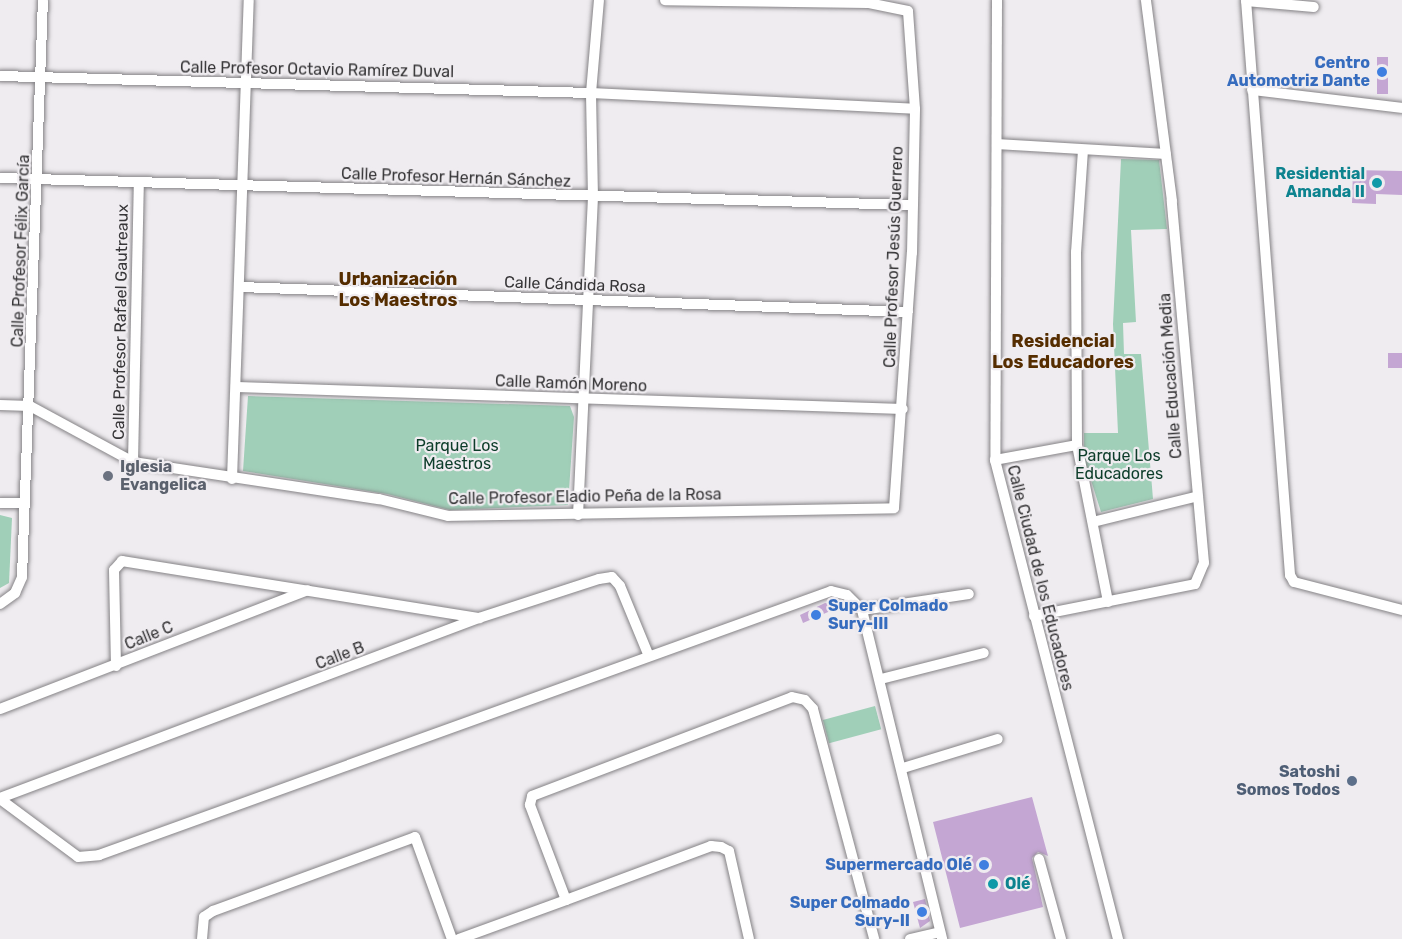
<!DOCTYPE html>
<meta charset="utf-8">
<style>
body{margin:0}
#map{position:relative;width:1402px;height:939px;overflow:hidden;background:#efecf0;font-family:Rubik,sans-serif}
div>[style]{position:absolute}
.green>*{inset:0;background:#a0cfb8;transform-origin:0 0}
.building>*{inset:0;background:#c4a6d3;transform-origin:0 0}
.roads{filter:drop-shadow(0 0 2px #848285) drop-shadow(0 0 2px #848285)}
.street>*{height:10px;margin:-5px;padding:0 5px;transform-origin:5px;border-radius:5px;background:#fff}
.dots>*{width:16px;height:16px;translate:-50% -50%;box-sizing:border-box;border:3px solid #efecf0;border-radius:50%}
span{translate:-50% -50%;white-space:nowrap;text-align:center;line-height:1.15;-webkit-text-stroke:4.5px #efecf0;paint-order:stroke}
.shop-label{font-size:16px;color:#366cbe;font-weight:700}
.right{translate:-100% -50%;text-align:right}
.left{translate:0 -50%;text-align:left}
.street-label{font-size:16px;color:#373638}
.culture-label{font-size:16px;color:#0d838f;font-weight:700}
.park-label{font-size:16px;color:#0d3d2a}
.worship-label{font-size:16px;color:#5b616d;font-weight:700}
.service-label{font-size:16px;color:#4e5e75;font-weight:700}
.neighbourhood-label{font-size:18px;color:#552d00;font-weight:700}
</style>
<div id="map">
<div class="green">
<div style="clip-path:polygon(1121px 159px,1159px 160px,1167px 229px,1131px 230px,1136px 322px,1123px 323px,1124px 354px,1141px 354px,1153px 499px,1101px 512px,1084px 458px,1084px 433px,1118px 433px,1113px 324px)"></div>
<div style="clip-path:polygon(248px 396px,570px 406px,574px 417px,568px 505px,450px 510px,387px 494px,243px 471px)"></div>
<div style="clip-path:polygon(0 515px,12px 518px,9px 583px,0 588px)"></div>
<div style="left:875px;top:706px;width:24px;height:54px;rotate:75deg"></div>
</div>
<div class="building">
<div style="left:1377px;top:57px;width:11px;height:37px"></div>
<div style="clip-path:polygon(1353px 170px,1402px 171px,1402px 195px,1376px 194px,1376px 204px,1352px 203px)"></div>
<div style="left:1388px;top:353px;width:14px;height:15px"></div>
<div style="clip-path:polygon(825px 603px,844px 605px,803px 623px,800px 615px)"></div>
<div style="clip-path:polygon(1032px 797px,1048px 856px,1038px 852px,1032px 858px,1043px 907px,960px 928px,933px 822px)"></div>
<div style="clip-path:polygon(925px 899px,930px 921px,920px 928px,913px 902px)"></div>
</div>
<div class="roads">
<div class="street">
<div style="left:997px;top:0;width:460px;rotate:90.2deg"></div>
<div style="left:995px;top:460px;width:495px;rotate:75.6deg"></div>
<div style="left:1246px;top:0;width:577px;rotate:85.62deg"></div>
<div style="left:1290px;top:575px;width:8px;rotate:60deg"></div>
<div style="left:1294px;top:582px;width:112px;rotate:14.5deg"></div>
<div style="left:1246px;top:1px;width:68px;rotate:5deg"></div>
<div style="left:0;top:76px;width:591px;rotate:1.65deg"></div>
<div style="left:591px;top:93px;width:324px;rotate:2.8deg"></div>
<div style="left:1252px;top:90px;width:151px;rotate:6.8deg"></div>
<div style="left:997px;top:144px;width:169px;rotate:3.4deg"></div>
<div style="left:1083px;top:150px;width:102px;rotate:93.9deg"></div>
<div style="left:1076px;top:252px;width:193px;rotate:89.7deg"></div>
<div style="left:1077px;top:445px;width:160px;rotate:78.8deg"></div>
<div style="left:0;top:178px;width:910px;rotate:1.7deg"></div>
<div style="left:240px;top:287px;width:668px;rotate:2.14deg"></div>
<div style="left:237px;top:387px;width:666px;rotate:1.89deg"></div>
<div style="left:0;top:405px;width:30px;rotate:2deg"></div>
<div style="left:30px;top:406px;width:117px;rotate:28.5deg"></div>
<div style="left:133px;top:462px;width:249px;rotate:8.6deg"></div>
<div style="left:379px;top:499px;width:71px;rotate:13.8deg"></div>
<div style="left:448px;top:516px;width:446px;rotate:-1deg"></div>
<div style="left:894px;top:508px;width:256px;rotate:-86deg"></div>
<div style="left:912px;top:253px;width:144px;rotate:-88.8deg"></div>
<div style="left:915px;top:109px;width:98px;rotate:-94.1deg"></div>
<div style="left:908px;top:11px;width:41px;rotate:-168.7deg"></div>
<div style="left:868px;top:3px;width:203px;rotate:-179.2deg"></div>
<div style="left:995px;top:460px;width:83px;rotate:-10.4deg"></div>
<div style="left:133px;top:462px;width:279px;rotate:-88.8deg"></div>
<div style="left:232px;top:479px;width:479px;rotate:-88deg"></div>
<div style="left:0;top:503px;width:25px"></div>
<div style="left:578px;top:515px;width:317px;rotate:-87.3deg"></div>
<div style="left:593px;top:198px;width:105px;rotate:-91.1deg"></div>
<div style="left:591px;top:93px;width:93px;rotate:-85.1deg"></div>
<div style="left:1093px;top:522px;width:105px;rotate:-13.8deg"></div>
<div style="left:0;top:604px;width:19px;rotate:-36deg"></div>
<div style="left:15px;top:593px;width:17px;rotate:-66deg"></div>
<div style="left:22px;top:577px;width:577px;rotate:-87.92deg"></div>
<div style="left:862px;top:610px;width:108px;rotate:-8.5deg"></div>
<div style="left:1034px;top:616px;width:164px;rotate:-11.2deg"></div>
<div style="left:1195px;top:584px;width:23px;rotate:-67deg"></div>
<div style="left:1204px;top:563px;width:363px;rotate:-95.1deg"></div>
<div style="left:1172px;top:201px;width:203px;rotate:-97.4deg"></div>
<div style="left:116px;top:666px;width:96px;rotate:-91.2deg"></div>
<div style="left:114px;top:570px;width:12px;rotate:-48deg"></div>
<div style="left:122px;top:561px;width:362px;rotate:9.1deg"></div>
<div style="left:881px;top:679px;width:106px;rotate:-14.2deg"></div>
<div style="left:0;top:709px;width:330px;rotate:-21.1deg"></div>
<div style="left:903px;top:768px;width:99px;rotate:-17deg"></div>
<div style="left:0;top:798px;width:512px;rotate:-20.6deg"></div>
<div style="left:479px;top:618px;width:126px;rotate:-18deg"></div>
<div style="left:599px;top:579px;width:13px;rotate:-9deg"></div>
<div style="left:612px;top:577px;width:12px;rotate:48deg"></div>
<div style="left:620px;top:586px;width:74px;rotate:67.6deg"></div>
<div style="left:0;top:799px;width:97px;rotate:36.6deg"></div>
<div style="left:78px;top:857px;width:21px;rotate:-5deg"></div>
<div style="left:99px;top:855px;width:778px;rotate:-19.83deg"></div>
<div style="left:831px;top:591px;width:16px;rotate:14deg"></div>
<div style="left:847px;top:595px;width:21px;rotate:45deg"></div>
<div style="left:862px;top:610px;width:339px;rotate:76.3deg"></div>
<div style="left:1039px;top:859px;width:83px;rotate:74.6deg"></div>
<div style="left:566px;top:900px;width:155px;rotate:-20.4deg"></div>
<div style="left:711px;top:846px;width:10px;rotate:6deg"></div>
<div style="left:721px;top:847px;width:9px;rotate:27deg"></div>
<div style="left:729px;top:851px;width:90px;rotate:77.2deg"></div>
<div style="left:202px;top:939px;width:22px;rotate:-85deg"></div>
<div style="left:204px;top:917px;width:11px;rotate:-34deg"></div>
<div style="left:213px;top:911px;width:215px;rotate:-20.1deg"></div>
<div style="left:415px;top:837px;width:109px;rotate:70.1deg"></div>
<div style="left:459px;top:939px;width:114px;rotate:-20deg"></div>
<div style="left:566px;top:900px;width:102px;rotate:-110.8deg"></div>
<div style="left:530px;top:805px;width:9px;rotate:-77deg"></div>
<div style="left:532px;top:796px;width:278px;rotate:-20.8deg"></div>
<div style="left:792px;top:697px;width:13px;rotate:13deg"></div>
<div style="left:805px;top:700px;width:12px;rotate:48deg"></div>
<div style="left:813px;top:709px;width:238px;rotate:75.1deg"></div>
<div style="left:910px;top:939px;width:31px;rotate:-13deg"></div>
</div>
</div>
<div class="dots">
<div style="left:1382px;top:72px;background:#3f7fe0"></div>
<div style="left:1377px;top:183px;background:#0f9aa8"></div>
<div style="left:108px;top:476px;background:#6b7280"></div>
<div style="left:816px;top:615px;background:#3f7fe0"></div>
<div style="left:1352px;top:781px;background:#5c6f8a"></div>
<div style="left:984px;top:865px;background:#3f7fe0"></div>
<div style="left:993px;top:884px;background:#0f9aa8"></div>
<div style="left:922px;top:912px;background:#3f7fe0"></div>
</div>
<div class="shop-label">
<span class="right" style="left:1370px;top:72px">Centro<br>Automotriz Dante</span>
<span class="left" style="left:828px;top:615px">Super Colmado<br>Sury-III</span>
<span class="right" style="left:972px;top:865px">Supermercado Olé</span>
<span class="right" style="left:910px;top:912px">Super Colmado<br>Sury-II</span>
</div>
<div class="street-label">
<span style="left:317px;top:70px;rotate:1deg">Calle Profesor Octavio Ramírez Duval</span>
<span style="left:456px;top:178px;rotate:2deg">Calle Profesor Hernán Sánchez</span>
<span style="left:21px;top:251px;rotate:-88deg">Calle Profesor Félix García</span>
<span style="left:894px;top:257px;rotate:-88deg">Calle Profesor Jesús Guerrero</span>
<span style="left:575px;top:285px;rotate:2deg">Calle Cándida Rosa</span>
<span style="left:121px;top:322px;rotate:-89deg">Calle Profesor Rafael Gautreaux</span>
<span style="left:1171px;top:376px;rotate:-94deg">Calle Educación Media</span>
<span style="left:571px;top:384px;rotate:2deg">Calle Ramón Moreno</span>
<span style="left:585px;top:497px;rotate:-1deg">Calle Profesor Eladio Peña de la Rosa</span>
<span style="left:1040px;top:578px;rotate:76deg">Calle Ciudad de los Educadores</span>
<span style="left:149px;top:636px;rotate:-22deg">Calle C</span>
<span style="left:340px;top:656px;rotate:-21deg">Calle B</span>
</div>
<div class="culture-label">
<span class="right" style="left:1365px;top:183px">Residential<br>Amanda II</span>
<span class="left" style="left:1005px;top:884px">Olé</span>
</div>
<div class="park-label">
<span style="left:457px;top:455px">Parque Los<br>Maestros</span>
<span style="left:1119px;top:465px">Parque Los<br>Educadores</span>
</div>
<div class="worship-label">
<span class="left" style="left:120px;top:476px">Iglesia<br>Evangelica</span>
</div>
<div class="service-label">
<span class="right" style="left:1340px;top:781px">Satoshi<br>Somos Todos</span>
</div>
<div class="neighbourhood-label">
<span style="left:398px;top:290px">Urbanización<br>Los Maestros</span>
<span style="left:1063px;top:352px">Residencial<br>Los Educadores</span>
</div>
</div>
